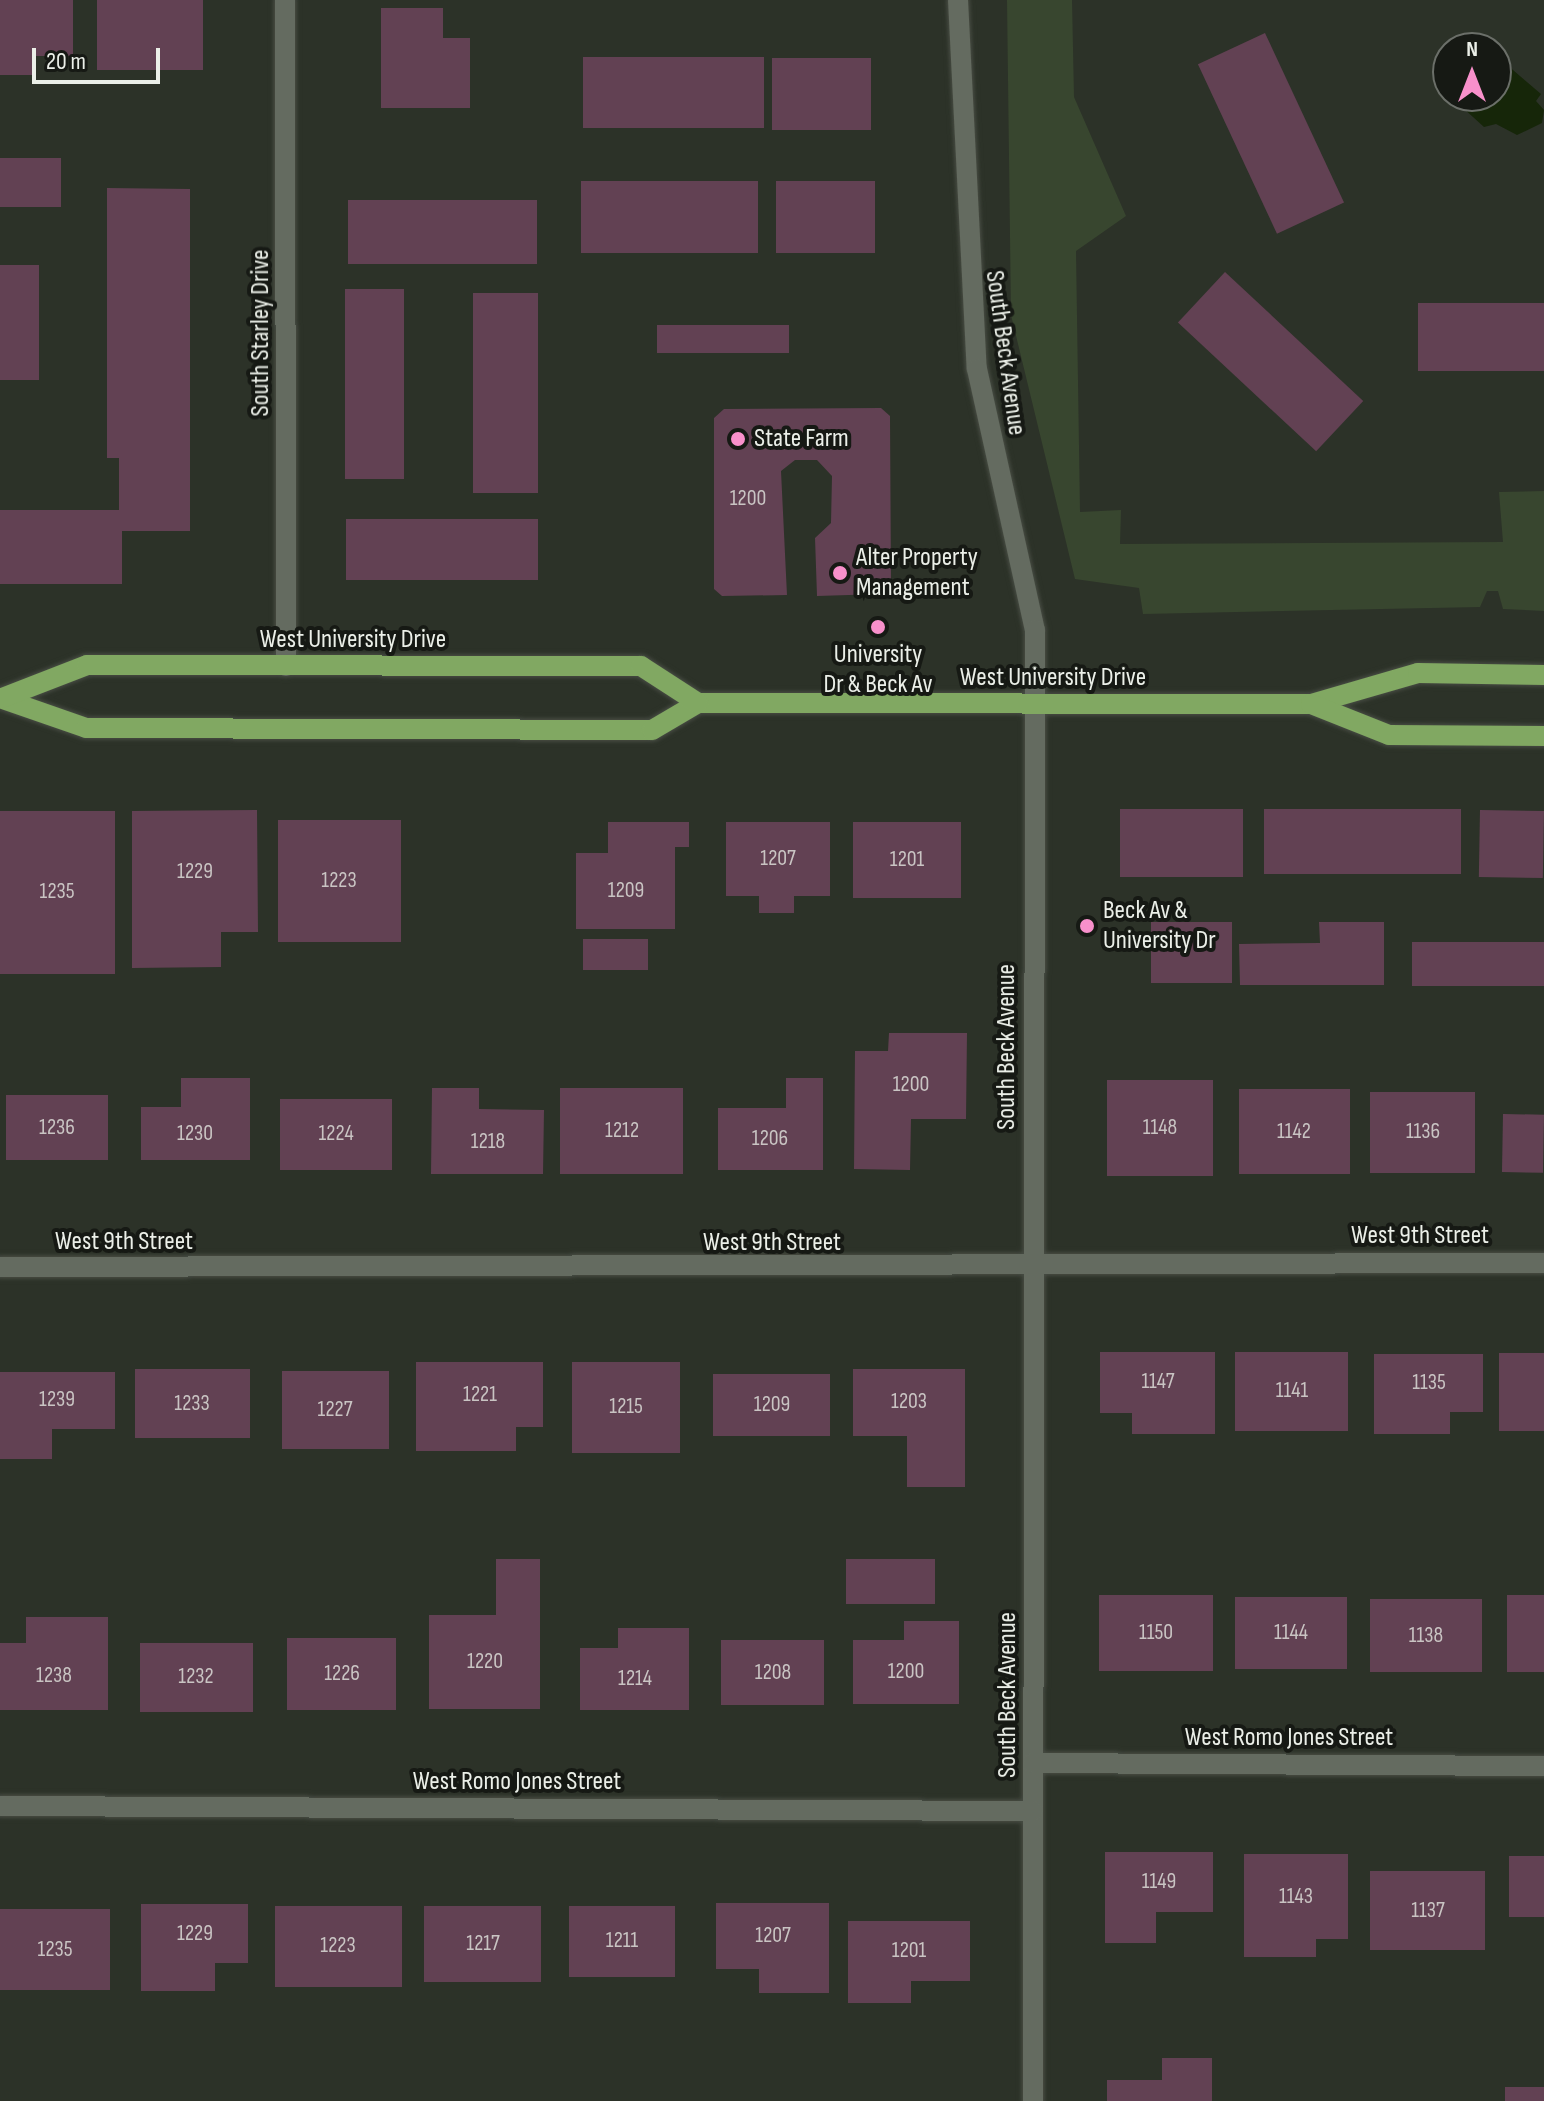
<!DOCTYPE html>
<style>
body{margin:0}
#map{position:relative;width:1544px;height:2101px;overflow:hidden;background:#2c3228;font-family:"Sofia Sans Condensed",sans-serif}
div>[style]{position:absolute}
.green>*{inset:0;background:#38462f}
.water>*{inset:0;background:#162609}
.building>*{inset:0;background:#624153;transform-origin:0 0}
.roads{filter:drop-shadow(0 0 2px #484d44) drop-shadow(0 0 2px #484d44)}
.minor>*{height:20px;margin:-10px;padding:0 10px;transform-origin:10px;border-radius:10px;background:#646b60}
.primary>*{height:20px;margin:-10px;padding:0 10px;transform-origin:10px;border-radius:10px;background:#81a862}
.dots>*{width:22px;height:22px;translate:-50% -50%;box-sizing:border-box;border:4px solid #161914;border-radius:50%}
span{translate:-50% -50%;white-space:nowrap;text-align:center;line-height:1.15;-webkit-text-stroke:8px #161914;paint-order:stroke}
.number-label{font-size:22px;color:#c9c4c3}
.number-label span{-webkit-text-stroke-width:0}
.street-label{font-size:26px;color:#ebefe8}
.poi-label{font-size:26px;color:#ebefe8}
.left{translate:0 -50%;text-align:left}
.north{position:absolute;left:1432px;top:32px;width:80px;height:80px;box-sizing:border-box;background:#161914;border:2px solid #6b6f69;border-radius:50%;rotate:0deg;font-size:22px;font-weight:700;line-height:32px;text-align:center;color:#ebefe8}
.north::after{content:'';display:block;margin:auto;width:28px;height:36px;background:#f890cb;clip-path:polygon(50% 0,100% 100%,50% 72%,0 100%)}
.scale{position:absolute;left:32px;top:48px;width:128px;height:36px;box-sizing:border-box;border:4px solid #ebefe8;border-top:0;padding-left:10px;font-size:24px;line-height:28px;white-space:nowrap;color:#ebefe8;-webkit-text-stroke:6px #161914;paint-order:stroke}
</style>
<div id="map">
<div class="green">
<div style="clip-path:polygon(1007px 0,1072px 0,1074px 97px,1126px 216px,1076px 251px,1080px 512px,1121px 510px,1120px 544px,1503px 542px,1499px 492px,1544px 491px,1544px 611px,1503px 609px,1498px 591px,1487px 591px,1480px 607px,1143px 614px,1139px 588px,1075px 579px,1011px 315px)"></div>
</div>
<div class="water">
<div style="clip-path:polygon(1506px 64px,1541px 94px,1536px 101px,1544px 110px,1542px 123px,1517px 135px,1496px 124px,1484px 127px,1451px 97px,1496px 96px,1496px 68px)"></div>
</div>
<div class="building">
<div style="clip-path:polygon(0 0,73px 0,73px 56px,35px 56px,35px 75px,0 75px)"></div>
<div style="left:97px;top:0;width:106px;height:70px"></div>
<div style="clip-path:polygon(381px 8px,443px 8px,443px 38px,470px 38px,470px 108px,381px 108px)"></div>
<div style="left:1265px;top:33px;width:187px;height:74px;rotate:65deg"></div>
<div style="left:583px;top:57px;width:181px;height:71px"></div>
<div style="left:772px;top:58px;width:99px;height:72px"></div>
<div style="left:0;top:158px;width:61px;height:49px"></div>
<div style="left:581px;top:181px;width:177px;height:72px"></div>
<div style="left:776px;top:181px;width:99px;height:72px"></div>
<div style="clip-path:polygon(107px 188px,190px 189px,190px 531px,122px 531px,122px 584px,0 584px,0 510px,119px 510px,119px 458px,107px 458px)"></div>
<div style="left:348px;top:200px;width:189px;height:64px"></div>
<div style="left:0;top:265px;width:39px;height:115px"></div>
<div style="left:1225px;top:272px;width:189px;height:69px;rotate:43deg"></div>
<div style="left:345px;top:289px;width:59px;height:190px"></div>
<div style="left:473px;top:293px;width:65px;height:200px"></div>
<div style="left:1418px;top:303px;width:126px;height:68px"></div>
<div style="left:657px;top:325px;width:132px;height:28px"></div>
<div style="clip-path:polygon(881px 408px,890px 416px,891px 585px,881px 594px,817px 596px,815px 538px,831px 523px,832px 476px,817px 460px,795px 460px,781px 471px,787px 595px,722px 596px,714px 589px,714px 418px,724px 409px)"></div>
<div style="left:346px;top:519px;width:192px;height:61px"></div>
<div style="left:1120px;top:809px;width:123px;height:68px"></div>
<div style="left:1264px;top:809px;width:197px;height:65px"></div>
<div style="clip-path:polygon(257px 810px,258px 932px,221px 932px,221px 967px,132px 968px,132px 811px)"></div>
<div style="left:1480px;top:810px;width:64px;height:67px;rotate:1deg"></div>
<div style="left:0;top:811px;width:115px;height:163px"></div>
<div style="left:278px;top:820px;width:123px;height:122px"></div>
<div style="clip-path:polygon(608px 822px,689px 822px,689px 847px,675px 847px,675px 929px,576px 929px,576px 853px,608px 853px)"></div>
<div style="clip-path:polygon(726px 822px,830px 822px,830px 896px,794px 896px,794px 913px,759px 913px,759px 896px,726px 896px)"></div>
<div style="left:853px;top:822px;width:108px;height:76px"></div>
<div style="left:1151px;top:922px;width:81px;height:61px"></div>
<div style="clip-path:polygon(1319px 922px,1384px 922px,1384px 985px,1240px 985px,1239px 944px,1320px 943px)"></div>
<div style="left:583px;top:939px;width:65px;height:31px"></div>
<div style="left:1412px;top:942px;width:132px;height:44px"></div>
<div style="clip-path:polygon(889px 1033px,967px 1033px,966px 1119px,911px 1119px,910px 1170px,854px 1169px,855px 1051px,888px 1051px)"></div>
<div style="clip-path:polygon(181px 1078px,250px 1078px,250px 1160px,141px 1160px,141px 1107px,181px 1107px)"></div>
<div style="clip-path:polygon(786px 1078px,823px 1078px,823px 1170px,718px 1170px,718px 1108px,786px 1108px)"></div>
<div style="left:1107px;top:1080px;width:106px;height:96px"></div>
<div style="clip-path:polygon(432px 1088px,479px 1088px,479px 1109px,544px 1110px,543px 1174px,431px 1174px)"></div>
<div style="left:560px;top:1088px;width:123px;height:86px"></div>
<div style="left:1239px;top:1089px;width:111px;height:85px"></div>
<div style="left:1370px;top:1092px;width:105px;height:81px"></div>
<div style="left:6px;top:1095px;width:102px;height:65px"></div>
<div style="left:280px;top:1099px;width:112px;height:71px"></div>
<div style="left:1503px;top:1114px;width:41px;height:58px;rotate:1deg"></div>
<div style="clip-path:polygon(1100px 1352px,1215px 1352px,1215px 1434px,1132px 1434px,1132px 1413px,1100px 1413px)"></div>
<div style="left:1235px;top:1352px;width:113px;height:79px"></div>
<div style="left:1499px;top:1353px;width:45px;height:78px"></div>
<div style="clip-path:polygon(1374px 1354px,1483px 1354px,1483px 1412px,1450px 1412px,1450px 1434px,1374px 1434px)"></div>
<div style="clip-path:polygon(416px 1362px,543px 1362px,543px 1427px,516px 1427px,516px 1451px,416px 1451px)"></div>
<div style="left:572px;top:1362px;width:108px;height:91px"></div>
<div style="left:135px;top:1369px;width:115px;height:69px"></div>
<div style="clip-path:polygon(853px 1369px,965px 1369px,965px 1487px,907px 1487px,907px 1436px,853px 1436px)"></div>
<div style="left:282px;top:1371px;width:107px;height:78px"></div>
<div style="clip-path:polygon(0 1372px,115px 1372px,115px 1429px,52px 1429px,52px 1459px,0 1459px)"></div>
<div style="left:713px;top:1374px;width:117px;height:62px"></div>
<div style="clip-path:polygon(496px 1559px,540px 1559px,540px 1709px,429px 1709px,429px 1615px,496px 1615px)"></div>
<div style="left:846px;top:1559px;width:89px;height:45px"></div>
<div style="left:1099px;top:1595px;width:114px;height:76px"></div>
<div style="left:1507px;top:1595px;width:37px;height:77px"></div>
<div style="left:1235px;top:1597px;width:112px;height:72px"></div>
<div style="left:1370px;top:1599px;width:112px;height:73px"></div>
<div style="clip-path:polygon(26px 1617px,108px 1617px,108px 1710px,0 1710px,0 1643px,26px 1643px)"></div>
<div style="clip-path:polygon(904px 1621px,959px 1621px,959px 1704px,853px 1704px,853px 1640px,904px 1640px)"></div>
<div style="clip-path:polygon(618px 1628px,689px 1628px,689px 1710px,580px 1710px,580px 1648px,618px 1648px)"></div>
<div style="left:287px;top:1638px;width:109px;height:72px"></div>
<div style="left:721px;top:1640px;width:103px;height:65px"></div>
<div style="left:140px;top:1643px;width:113px;height:69px"></div>
<div style="clip-path:polygon(1105px 1852px,1213px 1852px,1213px 1912px,1156px 1912px,1156px 1943px,1105px 1943px)"></div>
<div style="clip-path:polygon(1244px 1854px,1348px 1854px,1348px 1939px,1316px 1939px,1316px 1957px,1244px 1957px)"></div>
<div style="left:1509px;top:1856px;width:35px;height:61px"></div>
<div style="left:1370px;top:1871px;width:115px;height:79px"></div>
<div style="clip-path:polygon(716px 1903px,829px 1903px,829px 1993px,759px 1993px,759px 1969px,716px 1969px)"></div>
<div style="clip-path:polygon(141px 1904px,248px 1904px,248px 1963px,215px 1963px,215px 1991px,141px 1991px)"></div>
<div style="left:275px;top:1906px;width:127px;height:81px"></div>
<div style="left:424px;top:1906px;width:117px;height:76px"></div>
<div style="left:569px;top:1906px;width:106px;height:71px"></div>
<div style="left:0;top:1909px;width:110px;height:81px"></div>
<div style="clip-path:polygon(848px 1921px,970px 1921px,970px 1981px,911px 1981px,911px 2003px,848px 2003px)"></div>
<div style="clip-path:polygon(1162px 2058px,1212px 2058px,1212px 2101px,1107px 2101px,1107px 2080px,1162px 2080px)"></div>
<div style="left:1505px;top:2087px;width:39px;height:14px"></div>
</div>
<div class="roads">
<div class="minor">
<div style="left:285px;top:0;width:666px;rotate:89.91deg"></div>
<div style="left:958px;top:0;width:369px;rotate:87.1deg"></div>
<div style="left:977px;top:369px;width:267px;rotate:77.5deg"></div>
<div style="left:1035px;top:630px;width:1471px;rotate:90.08deg"></div>
<div style="left:0;top:1267px;width:1544px;rotate:-0.15deg"></div>
<div style="left:1033px;top:1763px;width:511px;rotate:0.34deg"></div>
<div style="left:0;top:1806px;width:1033px;rotate:0.28deg"></div>
</div>
<div class="primary">
<div style="left:0;top:698px;width:91px;rotate:19.2deg"></div>
<div style="left:86px;top:728px;width:566px;rotate:0.2deg"></div>
<div style="left:652px;top:730px;width:53px;rotate:-30.4deg"></div>
<div style="left:698px;top:703px;width:613px;rotate:0.09deg"></div>
<div style="left:1311px;top:704px;width:111px;rotate:-16.2deg"></div>
<div style="left:1418px;top:673px;width:126px;rotate:0.9deg"></div>
<div style="left:2px;top:698px;width:91px;rotate:-21.2deg"></div>
<div style="left:87px;top:665px;width:554px;rotate:0.1deg"></div>
<div style="left:641px;top:666px;width:68px;rotate:33deg"></div>
<div style="left:1311px;top:704px;width:84px;rotate:21.7deg"></div>
<div style="left:1389px;top:735px;width:155px;rotate:0.4deg"></div>
</div>
</div>
<div class="dots">
<div style="left:738px;top:439px;background:#f890cb"></div>
<div style="left:840px;top:573px;background:#f890cb"></div>
<div style="left:878px;top:627px;background:#f890cb"></div>
<div style="left:1087px;top:926px;background:#f890cb"></div>
</div>
<div class="number-label">
<span style="left:748px;top:499px">1200</span>
<span style="left:778px;top:859px">1207</span>
<span style="left:907px;top:860px">1201</span>
<span style="left:195px;top:872px">1229</span>
<span style="left:339px;top:881px">1223</span>
<span style="left:626px;top:891px">1209</span>
<span style="left:57px;top:892px">1235</span>
<span style="left:911px;top:1085px">1200</span>
<span style="left:57px;top:1128px">1236</span>
<span style="left:1160px;top:1128px">1148</span>
<span style="left:622px;top:1131px">1212</span>
<span style="left:1294px;top:1132px">1142</span>
<span style="left:1423px;top:1132px">1136</span>
<span style="left:195px;top:1134px">1230</span>
<span style="left:336px;top:1134px">1224</span>
<span style="left:770px;top:1139px">1206</span>
<span style="left:488px;top:1142px">1218</span>
<span style="left:1158px;top:1382px">1147</span>
<span style="left:1429px;top:1383px">1135</span>
<span style="left:1292px;top:1391px">1141</span>
<span style="left:480px;top:1395px">1221</span>
<span style="left:57px;top:1400px">1239</span>
<span style="left:909px;top:1402px">1203</span>
<span style="left:192px;top:1404px">1233</span>
<span style="left:772px;top:1405px">1209</span>
<span style="left:626px;top:1407px">1215</span>
<span style="left:335px;top:1410px">1227</span>
<span style="left:1156px;top:1633px">1150</span>
<span style="left:1291px;top:1633px">1144</span>
<span style="left:1426px;top:1636px">1138</span>
<span style="left:485px;top:1662px">1220</span>
<span style="left:906px;top:1672px">1200</span>
<span style="left:773px;top:1673px">1208</span>
<span style="left:342px;top:1674px">1226</span>
<span style="left:54px;top:1676px">1238</span>
<span style="left:196px;top:1677px">1232</span>
<span style="left:635px;top:1679px">1214</span>
<span style="left:1159px;top:1882px">1149</span>
<span style="left:1296px;top:1897px">1143</span>
<span style="left:1428px;top:1911px">1137</span>
<span style="left:195px;top:1934px">1229</span>
<span style="left:773px;top:1936px">1207</span>
<span style="left:622px;top:1941px">1211</span>
<span style="left:483px;top:1944px">1217</span>
<span style="left:338px;top:1946px">1223</span>
<span style="left:55px;top:1950px">1235</span>
<span style="left:909px;top:1951px">1201</span>
</div>
<div class="street-label">
<span style="left:261px;top:333px;rotate:-90deg">South Starley Drive</span>
<span style="left:1005px;top:353px;rotate:82deg">South Beck Avenue</span>
<span style="left:353px;top:640px">West University Drive</span>
<span style="left:1053px;top:678px">West University Drive</span>
<span style="left:1007px;top:1047px;rotate:-90deg">South Beck Avenue</span>
<span style="left:1420px;top:1236px">West 9th Street</span>
<span style="left:124px;top:1242px">West 9th Street</span>
<span style="left:772px;top:1243px">West 9th Street</span>
<span style="left:1008px;top:1695px;rotate:-90deg">South Beck Avenue</span>
<span style="left:1289px;top:1738px">West Romo Jones Street</span>
<span style="left:517px;top:1782px">West Romo Jones Street</span>
</div>
<div class="poi-label">
<span class="left" style="left:754px;top:439px">State Farm</span>
<span class="left" style="left:856px;top:573px">Alter Property<br>Management</span>
<span style="left:878px;top:670px">University<br>Dr &amp; Beck Av</span>
<span class="left" style="left:1103px;top:926px">Beck Av &amp;<br>University Dr</span>
</div>
<div class="north">N</div>
<div class="scale">20 m</div>
</div>
